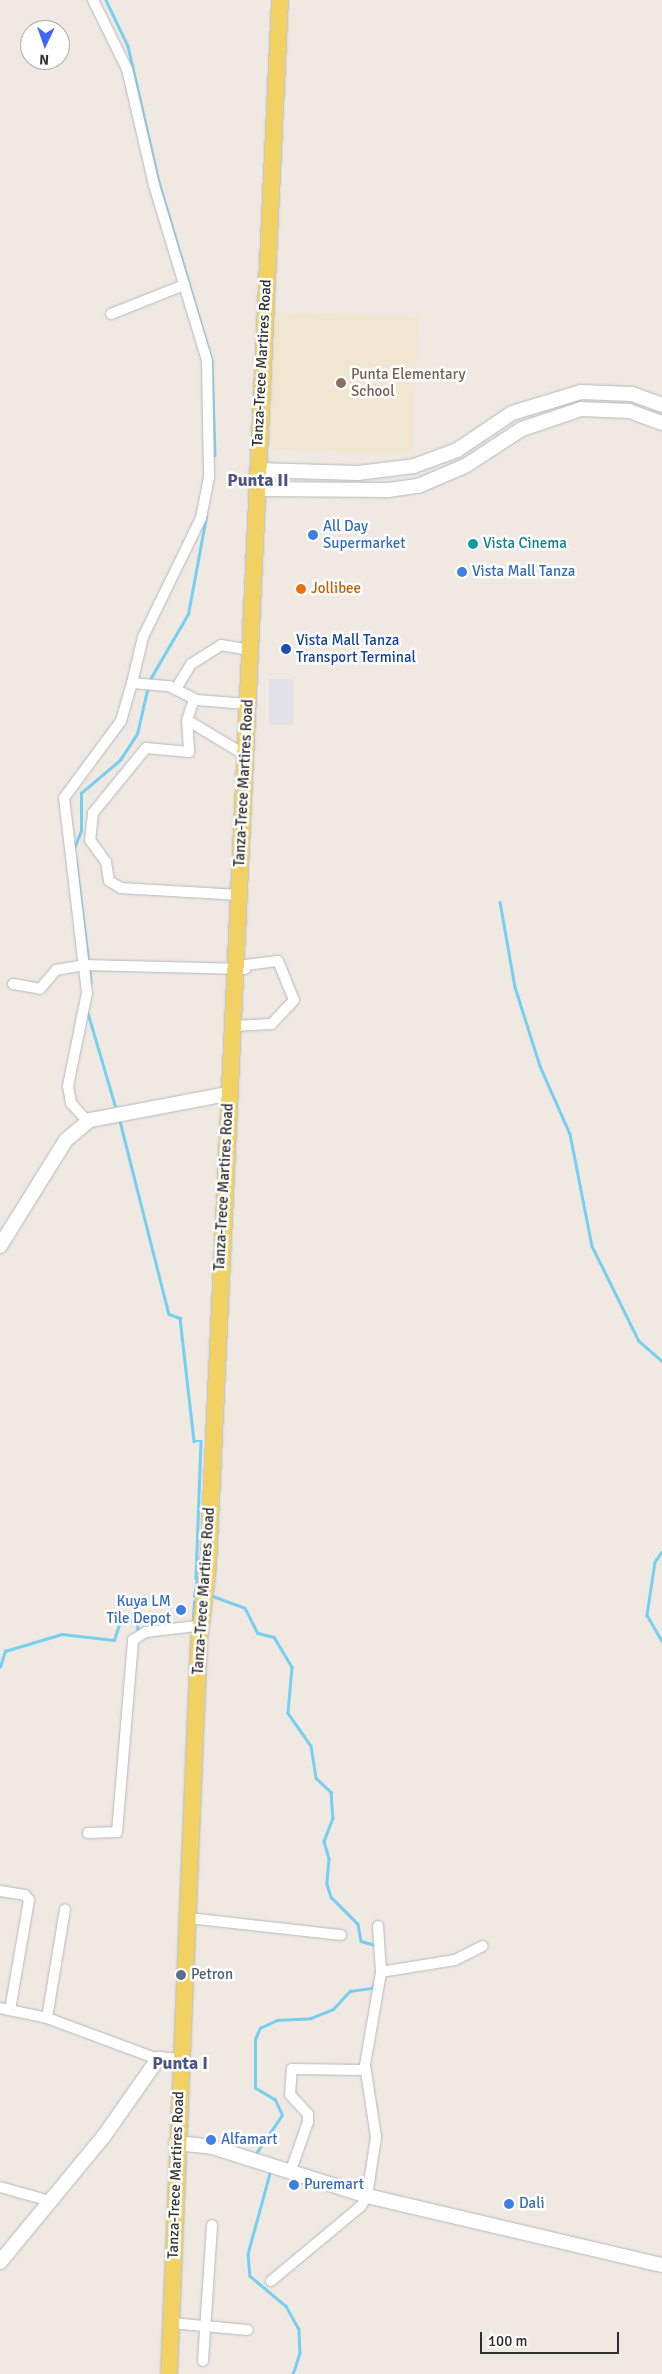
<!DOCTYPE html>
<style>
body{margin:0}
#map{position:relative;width:662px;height:2374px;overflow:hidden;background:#efe9e1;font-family:Signika,sans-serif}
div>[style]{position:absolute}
.industrial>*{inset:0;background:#e3e1e8;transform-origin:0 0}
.education>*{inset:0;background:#f0e6d1;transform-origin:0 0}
.stream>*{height:2.5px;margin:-1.25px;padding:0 1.25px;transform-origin:1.25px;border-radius:1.25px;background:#75cff0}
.roads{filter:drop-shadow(0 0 1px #b4b7c1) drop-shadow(0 0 1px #b4b7c1)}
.street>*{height:10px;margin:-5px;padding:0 5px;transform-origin:5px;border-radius:5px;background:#fff}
.secondary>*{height:14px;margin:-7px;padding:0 7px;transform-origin:7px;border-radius:7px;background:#fff}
.primary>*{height:16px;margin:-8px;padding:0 8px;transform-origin:8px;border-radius:8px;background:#f2d163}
.dots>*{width:14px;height:14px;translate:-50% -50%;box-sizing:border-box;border:2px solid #fff;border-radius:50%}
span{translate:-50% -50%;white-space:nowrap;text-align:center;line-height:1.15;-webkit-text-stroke:5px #fff;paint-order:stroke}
.street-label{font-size:15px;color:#2e2e2e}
.education-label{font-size:15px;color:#785e54}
.left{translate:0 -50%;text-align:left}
.shop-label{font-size:15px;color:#366cbe}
.right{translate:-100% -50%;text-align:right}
.culture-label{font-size:15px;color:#0d838f}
.food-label{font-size:15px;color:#c56008}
.transit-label{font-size:15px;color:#164399}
.service-label{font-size:15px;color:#4e5e75}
.quarter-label{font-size:18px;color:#4d5680;font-weight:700}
.north{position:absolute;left:20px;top:20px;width:50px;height:50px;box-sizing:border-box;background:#fff;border:1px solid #ababab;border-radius:50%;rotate:183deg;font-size:14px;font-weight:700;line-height:20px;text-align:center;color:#2e2e2e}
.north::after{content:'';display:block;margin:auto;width:18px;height:22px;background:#4264fb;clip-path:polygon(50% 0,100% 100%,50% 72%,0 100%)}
.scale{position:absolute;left:480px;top:2332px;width:139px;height:22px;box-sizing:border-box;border:2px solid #2e2e2e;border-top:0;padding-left:6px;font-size:15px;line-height:18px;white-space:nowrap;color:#2e2e2e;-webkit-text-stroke:4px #fff;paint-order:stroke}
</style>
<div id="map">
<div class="industrial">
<div style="left:269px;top:679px;width:24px;height:46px"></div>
</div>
<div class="education">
<div style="left:272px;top:312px;width:146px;height:137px;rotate:2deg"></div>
</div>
<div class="stream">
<div style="left:106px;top:0;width:51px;rotate:64.4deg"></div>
<div style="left:128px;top:46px;width:139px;rotate:77.2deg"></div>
<div style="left:159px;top:182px;width:187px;rotate:73.5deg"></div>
<div style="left:212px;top:361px;width:94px;rotate:88.2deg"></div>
<div style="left:149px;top:681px;width:78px;rotate:-59.8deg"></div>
<div style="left:188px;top:614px;width:99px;rotate:-79.5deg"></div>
<div style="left:74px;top:848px;width:18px;rotate:-68deg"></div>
<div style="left:81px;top:831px;width:38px;rotate:-90deg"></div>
<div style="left:81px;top:793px;width:51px;rotate:-40.2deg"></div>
<div style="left:120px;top:760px;width:31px;rotate:-57deg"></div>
<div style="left:137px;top:734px;width:49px;rotate:-77.1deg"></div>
<div style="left:76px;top:859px;width:99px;rotate:83deg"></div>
<div style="left:500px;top:902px;width:86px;rotate:80deg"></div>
<div style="left:515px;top:987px;width:83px;rotate:72.4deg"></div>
<div style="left:540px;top:1066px;width:74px;rotate:66.2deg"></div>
<div style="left:570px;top:1134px;width:114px;rotate:78.9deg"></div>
<div style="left:592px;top:1246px;width:106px;rotate:63.7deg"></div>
<div style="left:639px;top:1341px;width:30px;rotate:41deg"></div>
<div style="left:90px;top:972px;width:11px;rotate:85deg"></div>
<div style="left:88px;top:1013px;width:96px;rotate:73.6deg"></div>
<div style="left:120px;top:1121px;width:199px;rotate:75.8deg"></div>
<div style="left:169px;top:1314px;width:12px;rotate:20deg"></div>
<div style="left:180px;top:1318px;width:124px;rotate:83.5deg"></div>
<div style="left:194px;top:1441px;width:7px"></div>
<div style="left:201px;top:1441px;width:137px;rotate:92.1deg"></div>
<div style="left:662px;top:1552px;width:12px;rotate:125deg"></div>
<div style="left:655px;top:1562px;width:54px;rotate:98.6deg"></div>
<div style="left:647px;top:1615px;width:30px;rotate:60deg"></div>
<div style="left:196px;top:1576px;width:13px;rotate:77deg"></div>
<div style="left:210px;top:1595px;width:37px;rotate:20deg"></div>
<div style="left:245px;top:1608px;width:28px;rotate:63deg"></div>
<div style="left:258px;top:1633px;width:16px;rotate:14deg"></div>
<div style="left:274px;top:1637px;width:35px;rotate:59deg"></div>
<div style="left:292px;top:1667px;width:46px;rotate:95deg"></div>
<div style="left:288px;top:1713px;width:40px;rotate:55.1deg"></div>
<div style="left:311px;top:1746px;width:32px;rotate:81deg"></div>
<div style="left:316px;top:1778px;width:21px;rotate:43deg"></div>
<div style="left:331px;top:1792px;width:26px;rotate:86deg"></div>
<div style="left:333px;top:1818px;width:25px;rotate:111deg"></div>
<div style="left:324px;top:1841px;width:19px;rotate:74deg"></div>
<div style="left:329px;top:1859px;width:25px;rotate:95deg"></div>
<div style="left:327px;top:1884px;width:14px;rotate:73deg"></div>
<div style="left:331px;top:1897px;width:38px;rotate:45deg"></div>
<div style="left:358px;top:1924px;width:17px;rotate:80deg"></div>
<div style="left:361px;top:1941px;width:15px;rotate:16deg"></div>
<div style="left:194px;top:1596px;width:13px;rotate:-81deg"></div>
<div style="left:193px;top:1620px;width:18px;rotate:-87deg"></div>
<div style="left:156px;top:1626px;width:12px;rotate:-5deg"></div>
<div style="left:0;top:1667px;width:17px;rotate:-73deg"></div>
<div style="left:5px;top:1651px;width:59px;rotate:-16.6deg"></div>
<div style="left:62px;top:1634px;width:52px;rotate:6.6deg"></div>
<div style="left:114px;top:1640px;width:19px;rotate:-72deg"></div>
<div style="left:120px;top:1622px;width:17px;rotate:-7deg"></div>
<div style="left:137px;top:1620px;width:10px;rotate:84deg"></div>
<div style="left:138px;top:1630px;width:5px;rotate:-11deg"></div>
<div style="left:255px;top:2155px;width:48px;rotate:-56deg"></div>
<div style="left:282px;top:2115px;width:17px;rotate:-115deg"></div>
<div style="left:275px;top:2100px;width:23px;rotate:-149deg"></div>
<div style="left:255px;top:2088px;width:49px;rotate:-90deg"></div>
<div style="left:255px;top:2039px;width:12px;rotate:-66deg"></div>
<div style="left:260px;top:2028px;width:19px;rotate:-25deg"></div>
<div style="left:277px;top:2020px;width:34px;rotate:-3deg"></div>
<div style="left:311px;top:2018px;width:24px;rotate:-22deg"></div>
<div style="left:333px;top:2009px;width:25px;rotate:-47deg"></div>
<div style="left:350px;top:1991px;width:22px;rotate:-8deg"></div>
<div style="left:372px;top:1988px;width:7px;rotate:-63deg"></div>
<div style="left:271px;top:2170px;width:87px;rotate:105.3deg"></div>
<div style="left:248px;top:2254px;width:22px;rotate:85deg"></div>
<div style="left:250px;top:2276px;width:47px;rotate:39.8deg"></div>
<div style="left:286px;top:2306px;width:26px;rotate:61deg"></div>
<div style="left:299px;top:2329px;width:24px;rotate:88deg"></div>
<div style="left:300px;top:2353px;width:22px;rotate:108deg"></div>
</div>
<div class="roads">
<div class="street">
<div style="left:93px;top:0;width:77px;rotate:63.8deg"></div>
<div style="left:127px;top:69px;width:119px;rotate:76.9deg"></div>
<div style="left:154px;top:185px;width:184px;rotate:73.2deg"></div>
<div style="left:207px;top:361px;width:116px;rotate:89deg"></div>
<div style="left:209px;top:477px;width:42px;rotate:101deg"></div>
<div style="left:201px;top:518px;width:132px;rotate:116deg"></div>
<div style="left:143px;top:637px;width:47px;rotate:103.4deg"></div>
<div style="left:111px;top:314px;width:79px;rotate:-21.7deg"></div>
<div style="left:176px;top:689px;width:29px;rotate:-59deg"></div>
<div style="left:191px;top:664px;width:36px;rotate:-32deg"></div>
<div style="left:221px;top:645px;width:29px;rotate:10deg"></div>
<div style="left:194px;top:699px;width:22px;rotate:108deg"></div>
<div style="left:187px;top:720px;width:68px;rotate:31.1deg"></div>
<div style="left:187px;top:720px;width:32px;rotate:86deg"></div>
<div style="left:189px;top:752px;width:43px;rotate:-174.7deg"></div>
<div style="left:146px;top:748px;width:84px;rotate:129.2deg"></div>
<div style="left:93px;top:813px;width:27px;rotate:96deg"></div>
<div style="left:90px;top:840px;width:27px;rotate:54deg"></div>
<div style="left:106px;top:862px;width:19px;rotate:81deg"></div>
<div style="left:109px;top:881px;width:14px;rotate:30deg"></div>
<div style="left:121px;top:888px;width:118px;rotate:3.4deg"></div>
<div style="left:13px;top:984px;width:27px;rotate:10deg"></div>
<div style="left:40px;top:989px;width:25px;rotate:-50deg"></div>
<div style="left:56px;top:970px;width:27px;rotate:-10deg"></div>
<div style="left:83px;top:965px;width:162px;rotate:1.4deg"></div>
<div style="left:245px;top:969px;width:4px;rotate:-90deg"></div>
<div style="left:245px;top:965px;width:33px;rotate:-7deg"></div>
<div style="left:278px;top:961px;width:42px;rotate:67.7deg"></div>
<div style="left:294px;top:1000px;width:33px;rotate:133deg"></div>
<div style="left:272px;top:1024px;width:40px;rotate:177.1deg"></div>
<div style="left:88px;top:1122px;width:25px;rotate:-132deg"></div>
<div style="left:71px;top:1103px;width:17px;rotate:-100deg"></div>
<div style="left:68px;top:1086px;width:95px;rotate:-78.5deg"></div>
<div style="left:87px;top:993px;width:196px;rotate:-96.7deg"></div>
<div style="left:64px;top:798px;width:96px;rotate:-53.5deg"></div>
<div style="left:121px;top:721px;width:40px;rotate:-74deg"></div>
<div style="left:132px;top:683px;width:37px;rotate:5deg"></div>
<div style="left:169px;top:686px;width:31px;rotate:27deg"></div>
<div style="left:197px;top:700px;width:50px;rotate:4.6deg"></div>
<div style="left:88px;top:1833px;width:29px;rotate:-2deg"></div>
<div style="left:117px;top:1832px;width:193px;rotate:-85.2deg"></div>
<div style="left:133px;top:1640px;width:15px;rotate:-32deg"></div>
<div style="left:146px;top:1632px;width:58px;rotate:-6.9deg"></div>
<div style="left:0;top:1891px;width:25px;rotate:9deg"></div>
<div style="left:25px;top:1895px;width:6px;rotate:51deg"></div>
<div style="left:29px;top:1900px;width:112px;rotate:99.8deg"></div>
<div style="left:189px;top:1918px;width:153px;rotate:6.4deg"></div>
<div style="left:381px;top:1972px;width:75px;rotate:-9.2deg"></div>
<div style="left:455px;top:1960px;width:31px;rotate:-27deg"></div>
<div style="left:0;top:2008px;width:48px;rotate:12deg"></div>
<div style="left:47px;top:2018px;width:118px;rotate:20.3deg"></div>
<div style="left:47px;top:2018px;width:110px;rotate:-80.6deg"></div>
<div style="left:291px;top:2170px;width:51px;rotate:-70.5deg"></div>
<div style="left:308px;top:2122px;width:8px;rotate:-90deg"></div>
<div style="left:308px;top:2114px;width:26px;rotate:-133deg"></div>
<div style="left:290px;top:2095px;width:26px;rotate:-86deg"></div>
<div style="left:292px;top:2069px;width:73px;rotate:0.8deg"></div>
<div style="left:0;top:2187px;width:52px;rotate:15.6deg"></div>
<div style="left:271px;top:2281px;width:117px;rotate:-39.8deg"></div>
<div style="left:361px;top:2206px;width:12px;rotate:-59deg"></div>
<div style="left:367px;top:2196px;width:60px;rotate:-81.3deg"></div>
<div style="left:376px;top:2137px;width:73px;rotate:-98.7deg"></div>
<div style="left:365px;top:2065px;width:94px;rotate:-80.2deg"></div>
<div style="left:381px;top:1972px;width:46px;rotate:-93.7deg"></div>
<div style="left:171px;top:2323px;width:77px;rotate:5.2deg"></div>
<div style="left:203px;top:2361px;width:136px;rotate:-86.2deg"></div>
</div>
<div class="secondary">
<div style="left:257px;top:470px;width:101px;rotate:1.7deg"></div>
<div style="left:358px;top:473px;width:56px;rotate:-7.1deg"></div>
<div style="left:414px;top:466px;width:46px;rotate:-20.4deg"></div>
<div style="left:457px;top:450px;width:66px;rotate:-33.9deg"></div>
<div style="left:512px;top:413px;width:72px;rotate:-16.9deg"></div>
<div style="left:581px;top:392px;width:51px;rotate:2.2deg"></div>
<div style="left:632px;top:394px;width:32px;rotate:20deg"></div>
<div style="left:257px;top:489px;width:131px;rotate:0.4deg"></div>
<div style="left:388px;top:490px;width:30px;rotate:-8deg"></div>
<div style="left:418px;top:486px;width:51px;rotate:-23.1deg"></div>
<div style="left:465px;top:466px;width:68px;rotate:-33deg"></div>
<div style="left:522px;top:429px;width:62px;rotate:-18.7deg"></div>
<div style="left:581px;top:409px;width:48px;rotate:2.4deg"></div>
<div style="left:629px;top:411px;width:35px;rotate:20deg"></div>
<div style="left:0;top:1246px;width:125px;rotate:-58.1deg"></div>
<div style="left:66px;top:1140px;width:31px;rotate:-40deg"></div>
<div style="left:90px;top:1120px;width:140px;rotate:-10.7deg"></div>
<div style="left:176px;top:2143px;width:36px;rotate:6deg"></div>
<div style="left:212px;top:2147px;width:163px;rotate:17.5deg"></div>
<div style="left:367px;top:2196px;width:303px;rotate:13.2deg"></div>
<div style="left:0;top:2262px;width:163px;rotate:-50.5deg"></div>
<div style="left:104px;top:2136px;width:94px;rotate:-55deg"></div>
<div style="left:158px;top:2059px;width:23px;rotate:5deg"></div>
</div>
<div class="primary">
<div style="left:169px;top:2374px;width:734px;rotate:-87.66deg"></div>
<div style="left:199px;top:1641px;width:75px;rotate:-83.1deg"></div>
<div style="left:208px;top:1567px;width:1569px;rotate:-87.37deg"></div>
</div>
</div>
<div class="dots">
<div style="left:341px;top:383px;background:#8d6e63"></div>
<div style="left:313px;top:535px;background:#3f7fe0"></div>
<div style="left:473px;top:544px;background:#0f9aa8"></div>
<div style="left:462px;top:572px;background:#3f7fe0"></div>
<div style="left:301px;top:589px;background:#e8710a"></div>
<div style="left:286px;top:649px;background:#1a4fb4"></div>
<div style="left:181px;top:1610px;background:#3f7fe0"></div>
<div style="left:181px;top:1975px;background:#5c6f8a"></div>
<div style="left:211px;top:2140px;background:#3f7fe0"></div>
<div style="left:294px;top:2185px;background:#3f7fe0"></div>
<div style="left:509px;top:2204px;background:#3f7fe0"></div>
</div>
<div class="street-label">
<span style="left:262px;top:363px;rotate:-87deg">Tanza-Trece Martires Road</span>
<span style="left:244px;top:783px;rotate:-87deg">Tanza-Trece Martires Road</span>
<span style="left:224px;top:1187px;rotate:-87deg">Tanza-Trece Martires Road</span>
<span style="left:204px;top:1591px;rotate:-86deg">Tanza-Trece Martires Road</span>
<span style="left:176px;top:2175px;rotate:-88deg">Tanza-Trece Martires Road</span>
</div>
<div class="education-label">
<span class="left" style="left:351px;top:383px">Punta Elementary<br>School</span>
</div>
<div class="shop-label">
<span class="left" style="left:323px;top:535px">All Day<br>Supermarket</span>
<span class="left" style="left:472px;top:572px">Vista Mall Tanza</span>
<span class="right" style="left:171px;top:1610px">Kuya LM<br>Tile Depot</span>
<span class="left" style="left:221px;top:2140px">Alfamart</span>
<span class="left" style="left:304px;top:2185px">Puremart</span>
<span class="left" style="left:519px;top:2204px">Dali</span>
</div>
<div class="culture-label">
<span class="left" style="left:483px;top:544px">Vista Cinema</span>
</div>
<div class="food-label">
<span class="left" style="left:311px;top:589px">Jollibee</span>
</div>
<div class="transit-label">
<span class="left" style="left:296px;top:649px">Vista Mall Tanza<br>Transport Terminal</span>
</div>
<div class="service-label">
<span class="left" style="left:191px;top:1975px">Petron</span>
</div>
<div class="quarter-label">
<span style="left:258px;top:480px">Punta II</span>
<span style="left:180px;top:2063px">Punta I</span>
</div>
<div class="north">N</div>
<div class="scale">100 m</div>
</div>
